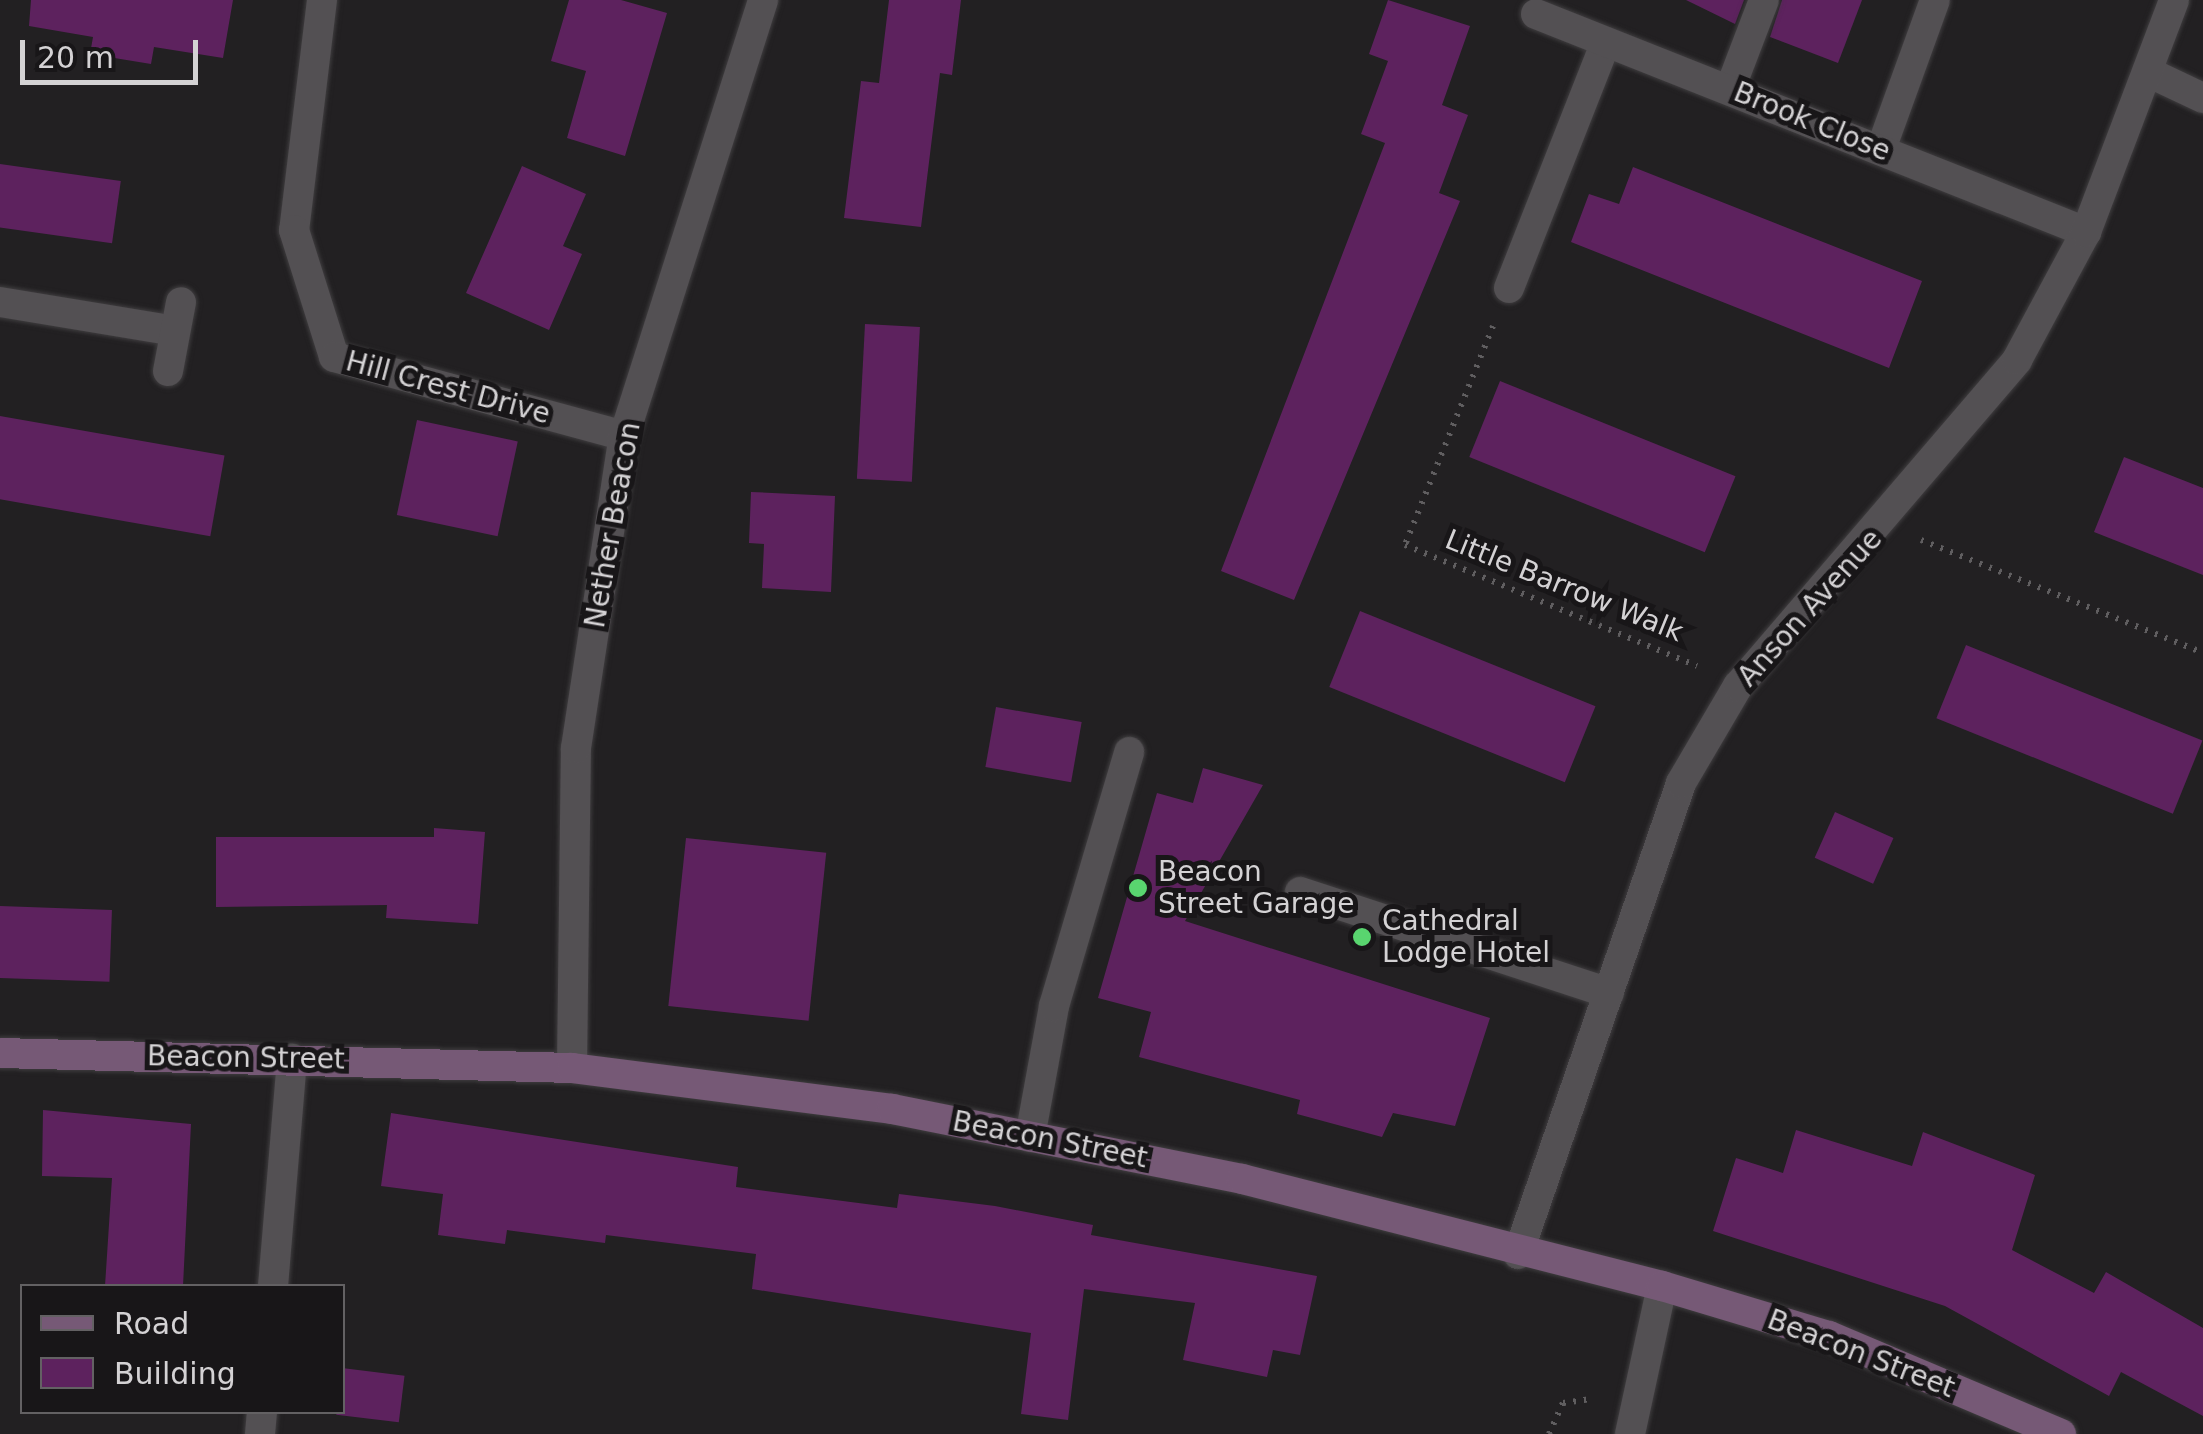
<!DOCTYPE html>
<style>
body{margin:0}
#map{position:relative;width:2203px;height:1434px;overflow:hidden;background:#222022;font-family:"DejaVu Sans",sans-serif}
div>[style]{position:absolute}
.building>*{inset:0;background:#5d225e;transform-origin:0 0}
.path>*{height:6px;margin-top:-3px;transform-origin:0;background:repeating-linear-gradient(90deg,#605e60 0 2.5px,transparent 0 10.5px)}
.roads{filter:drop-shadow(0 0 2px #3f3d3f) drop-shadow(0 0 2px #3f3d3f)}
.lane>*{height:30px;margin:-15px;padding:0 15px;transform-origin:15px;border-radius:15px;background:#535053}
.street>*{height:30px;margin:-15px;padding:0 15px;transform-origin:15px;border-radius:15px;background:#535053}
.secondary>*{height:30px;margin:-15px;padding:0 15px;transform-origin:15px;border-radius:15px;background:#765976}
.dots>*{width:28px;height:28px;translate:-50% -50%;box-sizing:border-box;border:5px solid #181618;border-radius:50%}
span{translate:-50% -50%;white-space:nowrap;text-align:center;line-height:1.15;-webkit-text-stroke:10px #181618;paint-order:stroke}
.street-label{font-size:28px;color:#d4d2d4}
.poi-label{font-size:28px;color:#d4d2d4}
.left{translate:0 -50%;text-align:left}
.legend{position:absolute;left:20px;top:1284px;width:325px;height:130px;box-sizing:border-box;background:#181618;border:2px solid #636163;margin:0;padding:12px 18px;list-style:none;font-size:30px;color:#d4d2d4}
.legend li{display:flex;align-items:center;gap:20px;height:50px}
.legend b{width:50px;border:2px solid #636163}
.scale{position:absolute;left:20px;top:40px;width:178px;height:45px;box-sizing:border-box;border:5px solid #d4d2d4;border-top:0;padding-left:12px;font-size:30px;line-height:35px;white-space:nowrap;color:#d4d2d4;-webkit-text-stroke:8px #181618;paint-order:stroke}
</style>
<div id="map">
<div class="building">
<div style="clip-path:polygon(31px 0,233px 0,223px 58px,154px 47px,151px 64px,90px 54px,93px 37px,29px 26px)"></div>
<div style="clip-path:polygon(569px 0,621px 0,667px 13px,625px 156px,567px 138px,586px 71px,551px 61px)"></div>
<div style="clip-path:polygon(889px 0,961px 0,952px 75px,940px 73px,921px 227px,844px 218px,861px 81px,879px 83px)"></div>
<div style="clip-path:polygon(1388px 0,1470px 26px,1442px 105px,1468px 115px,1439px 193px,1460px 201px,1294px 600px,1221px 571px,1385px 143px,1361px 134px,1388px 61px,1369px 54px)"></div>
<div style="clip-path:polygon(1686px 0,1744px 0,1735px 24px)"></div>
<div style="clip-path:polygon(1782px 0,1862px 0,1838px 63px,1770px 37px)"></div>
<div style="left:0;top:164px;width:122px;height:63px;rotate:8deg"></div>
<div style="clip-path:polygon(522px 166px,586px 194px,563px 246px,582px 254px,549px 330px,466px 293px)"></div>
<div style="clip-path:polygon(1633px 167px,1922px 281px,1889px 368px,1571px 242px,1589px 194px,1619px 204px)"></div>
<div style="left:865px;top:324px;width:55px;height:155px;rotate:3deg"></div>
<div style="left:1500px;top:381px;width:254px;height:82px;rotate:22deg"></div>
<div style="left:0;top:416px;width:228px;height:82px;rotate:10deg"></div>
<div style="left:417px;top:420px;width:103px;height:97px;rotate:12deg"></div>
<div style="clip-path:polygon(2124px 457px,2203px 488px,2203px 575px,2094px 532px)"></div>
<div style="clip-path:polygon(751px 492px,835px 496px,831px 592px,762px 588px,764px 544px,749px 543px)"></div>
<div style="left:1360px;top:611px;width:254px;height:82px;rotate:22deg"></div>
<div style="left:1966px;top:645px;width:255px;height:79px;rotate:22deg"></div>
<div style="left:996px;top:707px;width:87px;height:61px;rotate:10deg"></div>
<div style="clip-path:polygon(1203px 768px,1263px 785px,1185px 921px,1490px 1018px,1455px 1126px,1393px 1113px,1382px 1137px,1297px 1114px,1300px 1100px,1139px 1057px,1151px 1012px,1098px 998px,1157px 793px,1193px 803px)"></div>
<div style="left:1835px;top:812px;width:64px;height:50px;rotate:24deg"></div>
<div style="clip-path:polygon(434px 828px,485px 832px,478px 924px,386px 918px,387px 905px,216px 907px,216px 837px,434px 837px)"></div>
<div style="left:686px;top:838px;width:141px;height:169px;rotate:6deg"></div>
<div style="left:0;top:906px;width:112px;height:72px;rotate:2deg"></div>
<div style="clip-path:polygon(43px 1110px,191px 1124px,183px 1286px,105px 1286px,112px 1178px,42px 1176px)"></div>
<div style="clip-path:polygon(391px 1113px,738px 1167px,736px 1187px,897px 1208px,899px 1194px,995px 1206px,1093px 1225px,1091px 1235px,1317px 1276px,1300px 1355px,1273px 1350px,1267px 1377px,1183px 1360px,1195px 1303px,1084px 1289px,1068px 1420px,1021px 1414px,1031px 1333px,752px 1289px,756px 1254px,606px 1235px,605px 1243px,507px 1230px,505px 1244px,438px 1235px,443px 1194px,381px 1186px)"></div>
<div style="clip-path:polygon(1796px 1130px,1912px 1166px,1923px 1132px,2035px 1175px,2012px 1250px,2094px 1293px,2106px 1272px,2203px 1328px,2203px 1416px,2121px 1372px,2109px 1396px,1945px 1306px,1713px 1231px,1736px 1158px,1783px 1173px)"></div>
<div style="left:342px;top:1368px;width:63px;height:47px;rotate:7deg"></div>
</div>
<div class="path">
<div style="left:1493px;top:326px;width:236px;rotate:111.9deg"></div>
<div style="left:1405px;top:545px;width:316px;rotate:22.5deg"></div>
<div style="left:1921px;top:540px;width:304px;rotate:21.8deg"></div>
<div style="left:1549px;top:1434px;width:34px;rotate:-66deg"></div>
<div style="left:1563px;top:1403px;width:30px;rotate:-8deg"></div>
</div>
<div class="roads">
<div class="lane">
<div style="left:1730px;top:89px;width:95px;rotate:-69.1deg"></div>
<div style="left:1881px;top:149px;width:158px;rotate:-70.1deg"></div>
<div style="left:1509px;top:288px;width:262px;rotate:-68.5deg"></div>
<div style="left:1300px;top:892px;width:325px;rotate:18.1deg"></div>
<div style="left:1030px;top:1137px;width:133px;rotate:-79.6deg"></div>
<div style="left:1054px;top:1006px;width:265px;rotate:-73.5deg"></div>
</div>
<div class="street">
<div style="left:322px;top:0;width:232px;rotate:96.9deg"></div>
<div style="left:294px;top:230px;width:133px;rotate:72.5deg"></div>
<div style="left:334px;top:357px;width:301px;rotate:15.2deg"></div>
<div style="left:1536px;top:14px;width:592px;rotate:21.62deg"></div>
<div style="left:2148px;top:72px;width:61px;rotate:25.3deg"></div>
<div style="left:0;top:302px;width:177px;rotate:9.4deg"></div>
<div style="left:168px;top:371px;width:70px;rotate:-79.3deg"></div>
<div style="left:572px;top:1068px;width:320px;rotate:-89.3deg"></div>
<div style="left:576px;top:748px;width:316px;rotate:-81.3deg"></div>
<div style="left:624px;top:436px;width:458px;rotate:-72.3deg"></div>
<div style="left:1518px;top:1254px;width:498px;rotate:-70.9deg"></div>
<div style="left:1681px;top:783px;width:113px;rotate:-59.6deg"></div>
<div style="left:1738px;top:686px;width:429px;rotate:-49.4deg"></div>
<div style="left:2017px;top:360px;width:145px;rotate:-61.7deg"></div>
<div style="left:2086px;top:232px;width:248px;rotate:-69.2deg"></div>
<div style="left:273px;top:1286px;width:228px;rotate:-85.2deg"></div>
<div style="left:260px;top:1434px;width:22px;rotate:-85deg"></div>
<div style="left:1630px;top:1434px;width:151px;rotate:-77.8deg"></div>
</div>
<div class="secondary">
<div style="left:0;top:1053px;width:572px;rotate:1.5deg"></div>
<div style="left:572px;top:1068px;width:323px;rotate:7.3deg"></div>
<div style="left:892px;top:1109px;width:357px;rotate:11.3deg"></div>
<div style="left:1242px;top:1179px;width:433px;rotate:14.3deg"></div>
<div style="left:1662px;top:1286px;width:174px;rotate:16.7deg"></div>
<div style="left:1829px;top:1336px;width:252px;rotate:22.9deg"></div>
</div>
</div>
<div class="dots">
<div style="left:1138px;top:888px;background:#59d56f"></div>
<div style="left:1362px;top:937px;background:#59d56f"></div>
</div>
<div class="street-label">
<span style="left:1812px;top:122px;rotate:22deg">Brook Close</span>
<span style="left:448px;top:388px;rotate:15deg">Hill Crest Drive</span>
<span style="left:613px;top:525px;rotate:-80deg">Nether Beacon</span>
<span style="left:1564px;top:586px;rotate:22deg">Little Barrow Walk</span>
<span style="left:1810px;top:608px;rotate:-48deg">Anson Avenue</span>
<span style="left:246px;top:1058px;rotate:1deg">Beacon Street</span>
<span style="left:1050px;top:1140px;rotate:11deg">Beacon Street</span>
<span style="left:1861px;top:1354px;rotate:21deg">Beacon Street</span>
</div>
<div class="poi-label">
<span class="left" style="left:1158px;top:888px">Beacon<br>Street Garage</span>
<span class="left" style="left:1382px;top:937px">Cathedral<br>Lodge Hotel</span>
</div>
<ul class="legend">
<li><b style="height:12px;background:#765976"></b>Road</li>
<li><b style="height:28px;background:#5d225e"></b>Building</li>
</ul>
<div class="scale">20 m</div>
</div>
